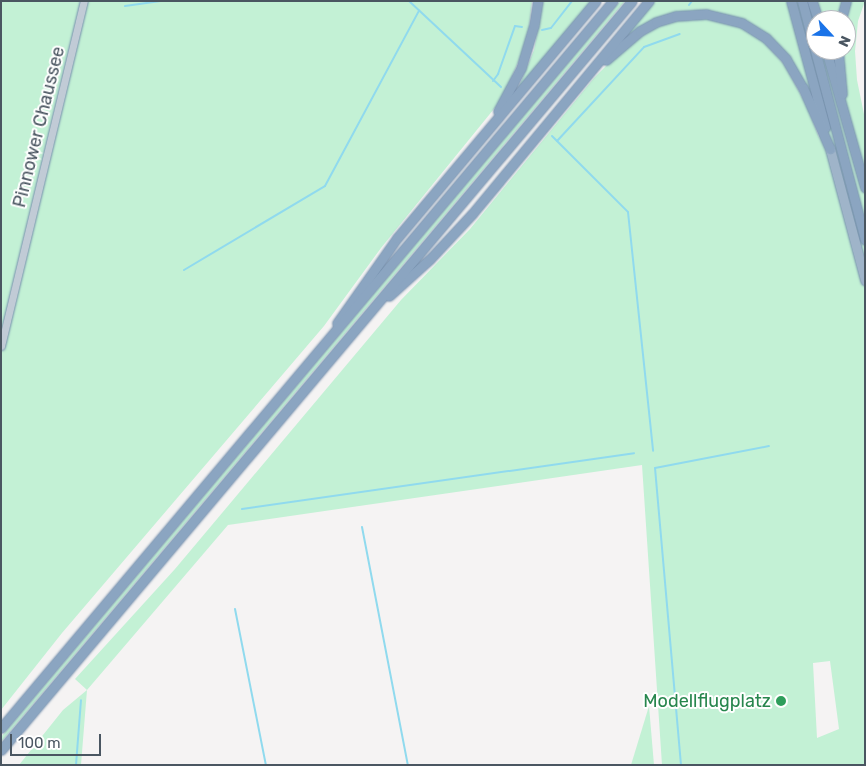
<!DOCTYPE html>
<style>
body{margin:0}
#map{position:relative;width:866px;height:766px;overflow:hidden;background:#f5f3f3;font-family:Rubik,sans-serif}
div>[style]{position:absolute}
.green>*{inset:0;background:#c3f1d5}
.stream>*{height:2px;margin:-1px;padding:0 1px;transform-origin:1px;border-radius:1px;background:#90daee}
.roads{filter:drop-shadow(0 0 1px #7690ad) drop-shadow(0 0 1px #7690ad)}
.secondary>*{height:7px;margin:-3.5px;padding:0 3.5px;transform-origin:3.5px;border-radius:3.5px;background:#c1cbd6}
.trunk>*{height:9px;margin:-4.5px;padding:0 4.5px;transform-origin:4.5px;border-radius:4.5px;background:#9fb4c9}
.motorway>*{height:9px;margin:-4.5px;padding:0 4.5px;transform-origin:4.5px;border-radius:4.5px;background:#8ba5c1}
.dots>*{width:14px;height:14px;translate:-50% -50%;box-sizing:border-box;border:2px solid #fff;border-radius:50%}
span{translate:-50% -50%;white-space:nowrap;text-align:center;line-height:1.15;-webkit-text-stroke:4px #fff;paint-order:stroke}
.street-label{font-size:18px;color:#4a5661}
.leisure-label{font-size:18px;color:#27864d}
.right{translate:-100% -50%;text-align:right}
.frame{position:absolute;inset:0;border:2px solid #4a5661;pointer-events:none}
.north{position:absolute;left:806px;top:10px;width:50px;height:50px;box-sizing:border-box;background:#fff;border:1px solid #b7bbc0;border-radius:50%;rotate:115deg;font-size:14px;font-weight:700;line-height:20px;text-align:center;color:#4a5661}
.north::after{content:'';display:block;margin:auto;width:18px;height:22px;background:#1a73e8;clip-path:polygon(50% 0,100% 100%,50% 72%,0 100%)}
.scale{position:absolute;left:10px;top:734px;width:91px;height:22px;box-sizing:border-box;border:2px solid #4a5661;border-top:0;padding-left:6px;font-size:15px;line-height:18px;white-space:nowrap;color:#4a5661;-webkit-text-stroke:4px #fff;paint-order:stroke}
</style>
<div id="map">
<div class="green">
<div style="clip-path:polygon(1px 1px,532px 1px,529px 28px,520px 58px,502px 99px,381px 248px,324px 326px,62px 633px,1px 710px)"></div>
<div style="clip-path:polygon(543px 1px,592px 1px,517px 91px,534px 50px)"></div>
<div style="clip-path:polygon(620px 1px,625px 1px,1px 742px,1px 737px)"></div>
<div style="clip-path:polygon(evenodd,653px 1px,865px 1px,858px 21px,855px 51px,857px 80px,865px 119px,865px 765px,662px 765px,642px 465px,228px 525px,87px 690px,81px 765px,19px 765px,63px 710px,87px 690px,75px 679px,175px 569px,401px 300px,470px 229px,594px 78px,627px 45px,660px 25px,688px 18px,716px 19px,746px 29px,762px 40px,784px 64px,807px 106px,820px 140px,811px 98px,789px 57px,772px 38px,740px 19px,708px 11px,634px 31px,620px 41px,653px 1px,816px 20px,846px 20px,846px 50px,816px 50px,816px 20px,653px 1px,830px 661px,839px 729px,817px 738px,813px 663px,830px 661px)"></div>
<div style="clip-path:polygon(649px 706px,654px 765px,631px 765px)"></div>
</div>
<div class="stream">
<div style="left:409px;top:1px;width:126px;rotate:43.1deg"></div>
<div style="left:689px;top:5px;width:5px;rotate:-53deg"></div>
<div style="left:125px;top:6px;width:36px;rotate:-8deg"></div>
<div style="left:542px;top:30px;width:9px;rotate:-13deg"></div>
<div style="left:551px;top:28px;width:34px;rotate:-52deg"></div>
<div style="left:493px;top:81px;width:9px;rotate:-54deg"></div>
<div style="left:498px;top:74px;width:51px;rotate:-70.5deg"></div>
<div style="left:515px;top:26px;width:7px;rotate:8deg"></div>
<div style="left:552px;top:136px;width:107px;rotate:45deg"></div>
<div style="left:628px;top:212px;width:240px;rotate:84deg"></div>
<div style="left:557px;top:141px;width:128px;rotate:-47.2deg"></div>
<div style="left:644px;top:47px;width:38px;rotate:-20deg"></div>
<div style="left:184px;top:270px;width:164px;rotate:-30.8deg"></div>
<div style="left:325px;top:186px;width:199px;rotate:-61.8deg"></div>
<div style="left:242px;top:509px;width:396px;rotate:-8.1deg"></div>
<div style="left:362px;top:527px;width:242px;rotate:79.1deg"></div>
<div style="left:235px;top:609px;width:159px;rotate:78.8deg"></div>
<div style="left:76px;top:765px;width:65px;rotate:-85.6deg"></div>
<div style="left:681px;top:765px;width:298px;rotate:-95deg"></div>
<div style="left:655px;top:468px;width:116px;rotate:-10.9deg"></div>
</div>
<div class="roads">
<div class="secondary">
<div style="left:1px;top:346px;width:355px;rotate:-76.5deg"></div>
</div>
<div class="trunk">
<div style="left:830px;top:149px;width:136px;rotate:75deg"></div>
</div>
<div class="motorway">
<div style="left:791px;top:1px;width:131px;rotate:74.9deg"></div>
<div style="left:802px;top:1px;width:247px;rotate:75.2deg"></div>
<div style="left:812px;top:1px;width:20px;rotate:72deg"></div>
<div style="left:841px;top:20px;width:20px;rotate:-75deg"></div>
<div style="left:826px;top:50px;width:143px;rotate:74.2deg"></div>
<div style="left:838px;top:50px;width:44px;rotate:84.8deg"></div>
<div style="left:606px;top:60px;width:45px;rotate:-40.5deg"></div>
<div style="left:640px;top:31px;width:18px;rotate:-29deg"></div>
<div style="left:656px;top:22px;width:21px;rotate:-17deg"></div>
<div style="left:676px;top:16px;width:30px;rotate:-4deg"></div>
<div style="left:706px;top:14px;width:37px;rotate:14deg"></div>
<div style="left:742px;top:23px;width:28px;rotate:32deg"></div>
<div style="left:766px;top:38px;width:29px;rotate:46deg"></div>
<div style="left:786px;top:59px;width:34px;rotate:60deg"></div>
<div style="left:803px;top:88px;width:67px;rotate:66.1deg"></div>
<div style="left:498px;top:111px;width:49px;rotate:-61.9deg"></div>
<div style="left:521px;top:68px;width:45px;rotate:-73.2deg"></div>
<div style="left:534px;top:25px;width:24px;rotate:-81deg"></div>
<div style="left:389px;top:296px;width:55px;rotate:-42.1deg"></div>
<div style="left:430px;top:259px;width:62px;rotate:-47deg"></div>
<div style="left:472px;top:214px;width:277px;rotate:-50.3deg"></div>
<div style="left:337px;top:323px;width:104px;rotate:-54.8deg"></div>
<div style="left:397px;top:238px;width:309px;rotate:-50deg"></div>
<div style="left:1px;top:728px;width:950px;rotate:-49.91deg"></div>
<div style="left:1px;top:750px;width:979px;rotate:-49.89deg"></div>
</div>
</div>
<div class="dots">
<div style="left:781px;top:701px;background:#2e9e5b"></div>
</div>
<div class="street-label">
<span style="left:39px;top:127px;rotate:-76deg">Pinnower Chaussee</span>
</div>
<div class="leisure-label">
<span class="right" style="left:771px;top:701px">Modellflugplatz</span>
</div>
<div class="frame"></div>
<div class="north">N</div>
<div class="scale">100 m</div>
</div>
